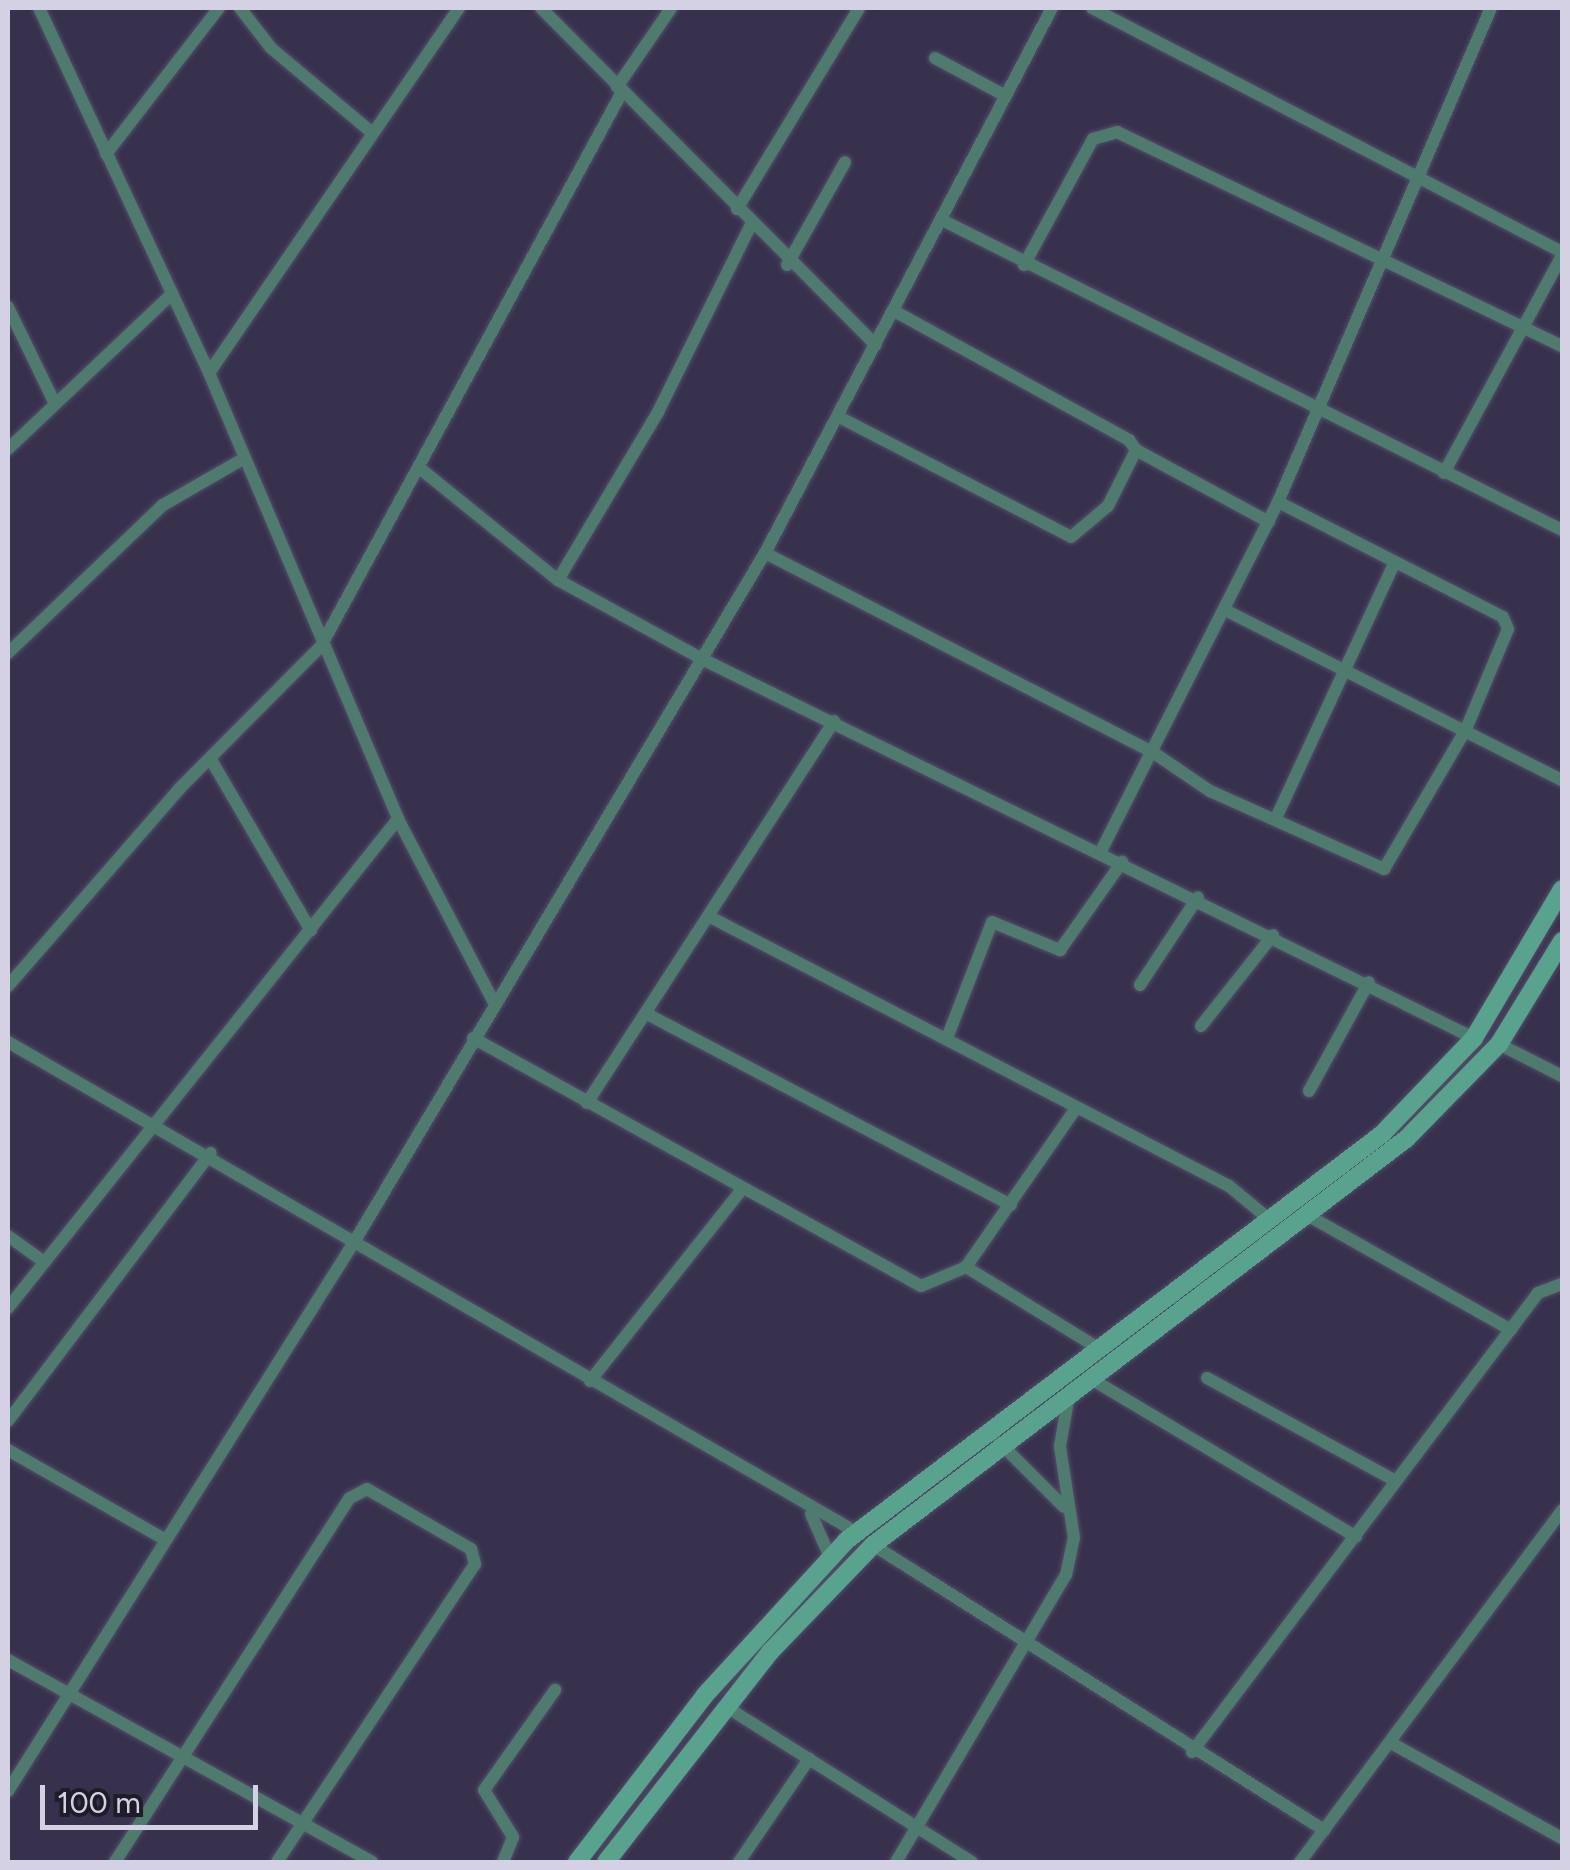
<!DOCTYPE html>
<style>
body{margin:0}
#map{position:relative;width:1570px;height:1870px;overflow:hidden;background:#37314e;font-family:Figtree,sans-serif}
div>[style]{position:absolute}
.roads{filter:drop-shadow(0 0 2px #534e69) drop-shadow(0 0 2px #534e69)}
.street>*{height:12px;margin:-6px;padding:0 6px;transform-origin:6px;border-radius:6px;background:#4f7b6e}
.secondary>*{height:18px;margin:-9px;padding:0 9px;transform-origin:9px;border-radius:9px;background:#59a28d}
span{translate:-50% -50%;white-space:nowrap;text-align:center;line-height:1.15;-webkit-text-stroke:8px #1e1c28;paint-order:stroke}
.frame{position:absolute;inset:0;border:10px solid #d3d1e3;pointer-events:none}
.scale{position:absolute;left:40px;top:1785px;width:218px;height:45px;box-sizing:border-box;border:5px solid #d3d1e3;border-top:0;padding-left:12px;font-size:30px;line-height:35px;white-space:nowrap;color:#d3d1e3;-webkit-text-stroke:8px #1e1c28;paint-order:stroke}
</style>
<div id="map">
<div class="roads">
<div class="street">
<div style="left:39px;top:8px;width:403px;rotate:65deg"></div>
<div style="left:209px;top:373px;width:484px;rotate:67deg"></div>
<div style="left:398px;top:819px;width:205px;rotate:62.4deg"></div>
<div style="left:240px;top:8px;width:51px;rotate:52.2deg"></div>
<div style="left:271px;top:48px;width:131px;rotate:40deg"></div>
<div style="left:541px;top:8px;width:475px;rotate:45.2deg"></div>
<div style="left:1092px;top:8px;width:530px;rotate:27.44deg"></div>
<div style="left:935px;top:58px;width:76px;rotate:28.2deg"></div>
<div style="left:617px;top:87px;width:96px;rotate:-55.6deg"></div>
<div style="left:106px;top:154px;width:185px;rotate:-52.3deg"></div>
<div style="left:737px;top:209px;width:235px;rotate:-58.7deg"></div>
<div style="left:942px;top:220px;width:693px;rotate:26.57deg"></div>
<div style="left:787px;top:265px;width:118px;rotate:-60.6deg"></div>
<div style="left:1024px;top:265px;width:144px;rotate:-61.3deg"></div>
<div style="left:1093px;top:139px;width:25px;rotate:-16deg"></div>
<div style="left:1117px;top:132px;width:494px;rotate:25.7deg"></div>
<div style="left:8px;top:307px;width:108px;rotate:64.1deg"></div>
<div style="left:209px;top:373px;width:442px;rotate:-55.6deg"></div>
<div style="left:839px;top:417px;width:261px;rotate:27.3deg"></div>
<div style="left:1071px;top:537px;width:48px;rotate:-40deg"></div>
<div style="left:1108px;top:506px;width:63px;rotate:-63.4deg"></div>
<div style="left:1136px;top:450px;width:12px;rotate:-125deg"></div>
<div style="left:1129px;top:440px;width:268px;rotate:-151.2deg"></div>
<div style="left:8px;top:449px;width:226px;rotate:-43.4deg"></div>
<div style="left:1136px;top:450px;width:151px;rotate:28.4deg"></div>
<div style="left:422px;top:470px;width:175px;rotate:39deg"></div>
<div style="left:558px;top:580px;width:164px;rotate:28.7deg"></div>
<div style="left:702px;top:659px;width:860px;rotate:26.15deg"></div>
<div style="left:1444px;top:473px;width:247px;rotate:-61.5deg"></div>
<div style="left:765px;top:553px;width:437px;rotate:27.2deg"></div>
<div style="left:1154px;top:753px;width:68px;rotate:34.2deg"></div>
<div style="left:1210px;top:791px;width:191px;rotate:24.1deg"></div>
<div style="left:1384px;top:869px;width:162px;rotate:-59.6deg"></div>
<div style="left:1466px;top:729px;width:108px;rotate:-67.2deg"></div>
<div style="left:1508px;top:629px;width:13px;rotate:-113deg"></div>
<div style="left:1503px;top:617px;width:253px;rotate:-152.9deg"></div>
<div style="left:558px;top:580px;width:196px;rotate:-59.2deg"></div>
<div style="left:658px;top:412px;width:209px;rotate:-63.6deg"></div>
<div style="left:1227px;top:611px;width:375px;rotate:26.8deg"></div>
<div style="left:8px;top:653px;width:214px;rotate:-43.7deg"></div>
<div style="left:163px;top:505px;width:92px;rotate:-29.9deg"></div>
<div style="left:210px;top:758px;width:200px;rotate:59.7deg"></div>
<div style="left:1276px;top:818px;width:282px;rotate:-65.1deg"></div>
<div style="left:1101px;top:851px;width:391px;rotate:-63.1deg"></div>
<div style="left:1278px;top:502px;width:538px;rotate:-66.68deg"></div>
<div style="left:712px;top:918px;width:582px;rotate:27.4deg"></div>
<div style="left:1229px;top:1186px;width:53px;rotate:39.7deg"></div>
<div style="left:1140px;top:985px;width:105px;rotate:-56.6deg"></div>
<div style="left:8px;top:986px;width:261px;rotate:-49deg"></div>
<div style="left:179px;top:789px;width:202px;rotate:-45.2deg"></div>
<div style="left:321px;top:646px;width:630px;rotate:-61.48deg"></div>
<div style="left:647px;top:1014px;width:411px;rotate:27.7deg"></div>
<div style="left:1201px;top:1026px;width:116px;rotate:-51.6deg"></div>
<div style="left:473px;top:1038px;width:512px;rotate:28.97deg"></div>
<div style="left:921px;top:1286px;width:49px;rotate:-22.9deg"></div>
<div style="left:966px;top:1267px;width:193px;rotate:-55.3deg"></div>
<div style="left:947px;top:1038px;width:124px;rotate:-68.8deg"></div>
<div style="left:992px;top:922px;width:74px;rotate:22.4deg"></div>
<div style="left:1060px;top:950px;width:108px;rotate:-54.8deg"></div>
<div style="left:8px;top:1042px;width:979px;rotate:30.02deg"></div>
<div style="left:1499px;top:1044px;width:71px;rotate:26.9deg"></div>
<div style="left:1309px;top:1091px;width:124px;rotate:-61.2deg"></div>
<div style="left:587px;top:1103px;width:455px;rotate:-57.1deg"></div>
<div style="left:1307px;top:1215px;width:234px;rotate:29.4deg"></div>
<div style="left:8px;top:1236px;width:44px;rotate:35.8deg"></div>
<div style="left:966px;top:1267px;width:157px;rotate:31.5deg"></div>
<div style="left:8px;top:1308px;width:625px;rotate:-51.43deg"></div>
<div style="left:1088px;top:1377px;width:312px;rotate:30.8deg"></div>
<div style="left:1207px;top:1378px;width:215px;rotate:28.6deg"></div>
<div style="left:590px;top:1381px;width:241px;rotate:-51.6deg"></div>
<div style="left:8px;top:1421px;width:336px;rotate:-52.9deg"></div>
<div style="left:999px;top:1442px;width:92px;rotate:45deg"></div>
<div style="left:8px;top:1450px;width:177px;rotate:29.7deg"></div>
<div style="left:811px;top:1514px;width:47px;rotate:66.2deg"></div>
<div style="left:873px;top:1545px;width:534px;rotate:32.29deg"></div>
<div style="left:8px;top:1660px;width:416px;rotate:29deg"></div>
<div style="left:725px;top:1706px;width:292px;rotate:32.3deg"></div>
<div style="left:1391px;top:1743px;width:196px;rotate:29.1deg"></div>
<div style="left:1192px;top:1752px;width:575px;rotate:-52.99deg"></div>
<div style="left:1538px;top:1293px;width:26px;rotate:-21deg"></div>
<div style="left:8px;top:1791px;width:653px;rotate:-57.77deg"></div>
<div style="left:356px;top:1239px;width:799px;rotate:-59.2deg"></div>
<div style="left:765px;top:553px;width:616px;rotate:-62.23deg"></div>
<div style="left:115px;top:1862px;width:433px;rotate:-57.2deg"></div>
<div style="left:350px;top:1498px;width:19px;rotate:-28deg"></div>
<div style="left:367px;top:1489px;width:120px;rotate:30deg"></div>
<div style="left:471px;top:1549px;width:16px;rotate:75deg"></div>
<div style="left:475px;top:1564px;width:358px;rotate:123.6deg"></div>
<div style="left:503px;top:1862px;width:27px;rotate:-68deg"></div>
<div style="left:513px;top:1837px;width:55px;rotate:-121.7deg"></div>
<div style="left:484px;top:1790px;width:123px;rotate:-54.6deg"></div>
<div style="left:739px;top:1862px;width:125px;rotate:-55.8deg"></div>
<div style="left:896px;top:1862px;width:334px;rotate:-59.4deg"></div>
<div style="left:1066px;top:1575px;width:38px;rotate:-78deg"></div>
<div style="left:1074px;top:1538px;width:93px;rotate:-98.7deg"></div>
<div style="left:1060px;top:1446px;width:52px;rotate:-80deg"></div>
<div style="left:1300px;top:1862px;width:439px;rotate:-53.3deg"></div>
</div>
<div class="secondary">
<div style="left:577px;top:1862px;width:210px;rotate:-52.5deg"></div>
<div style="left:705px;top:1695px;width:210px;rotate:-47.5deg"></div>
<div style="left:847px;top:1540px;width:672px;rotate:-37.19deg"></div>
<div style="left:1382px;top:1134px;width:133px;rotate:-46.2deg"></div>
<div style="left:1474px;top:1038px;width:173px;rotate:-59.4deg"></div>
<div style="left:606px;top:1862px;width:266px;rotate:-52deg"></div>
<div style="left:770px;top:1652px;width:149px;rotate:-46.1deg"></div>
<div style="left:873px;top:1545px;width:670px;rotate:-37.3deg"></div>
<div style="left:1406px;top:1139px;width:133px;rotate:-45.6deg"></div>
<div style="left:1499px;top:1044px;width:121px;rotate:-58.5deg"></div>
</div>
</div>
<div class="frame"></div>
<div class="scale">100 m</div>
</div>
